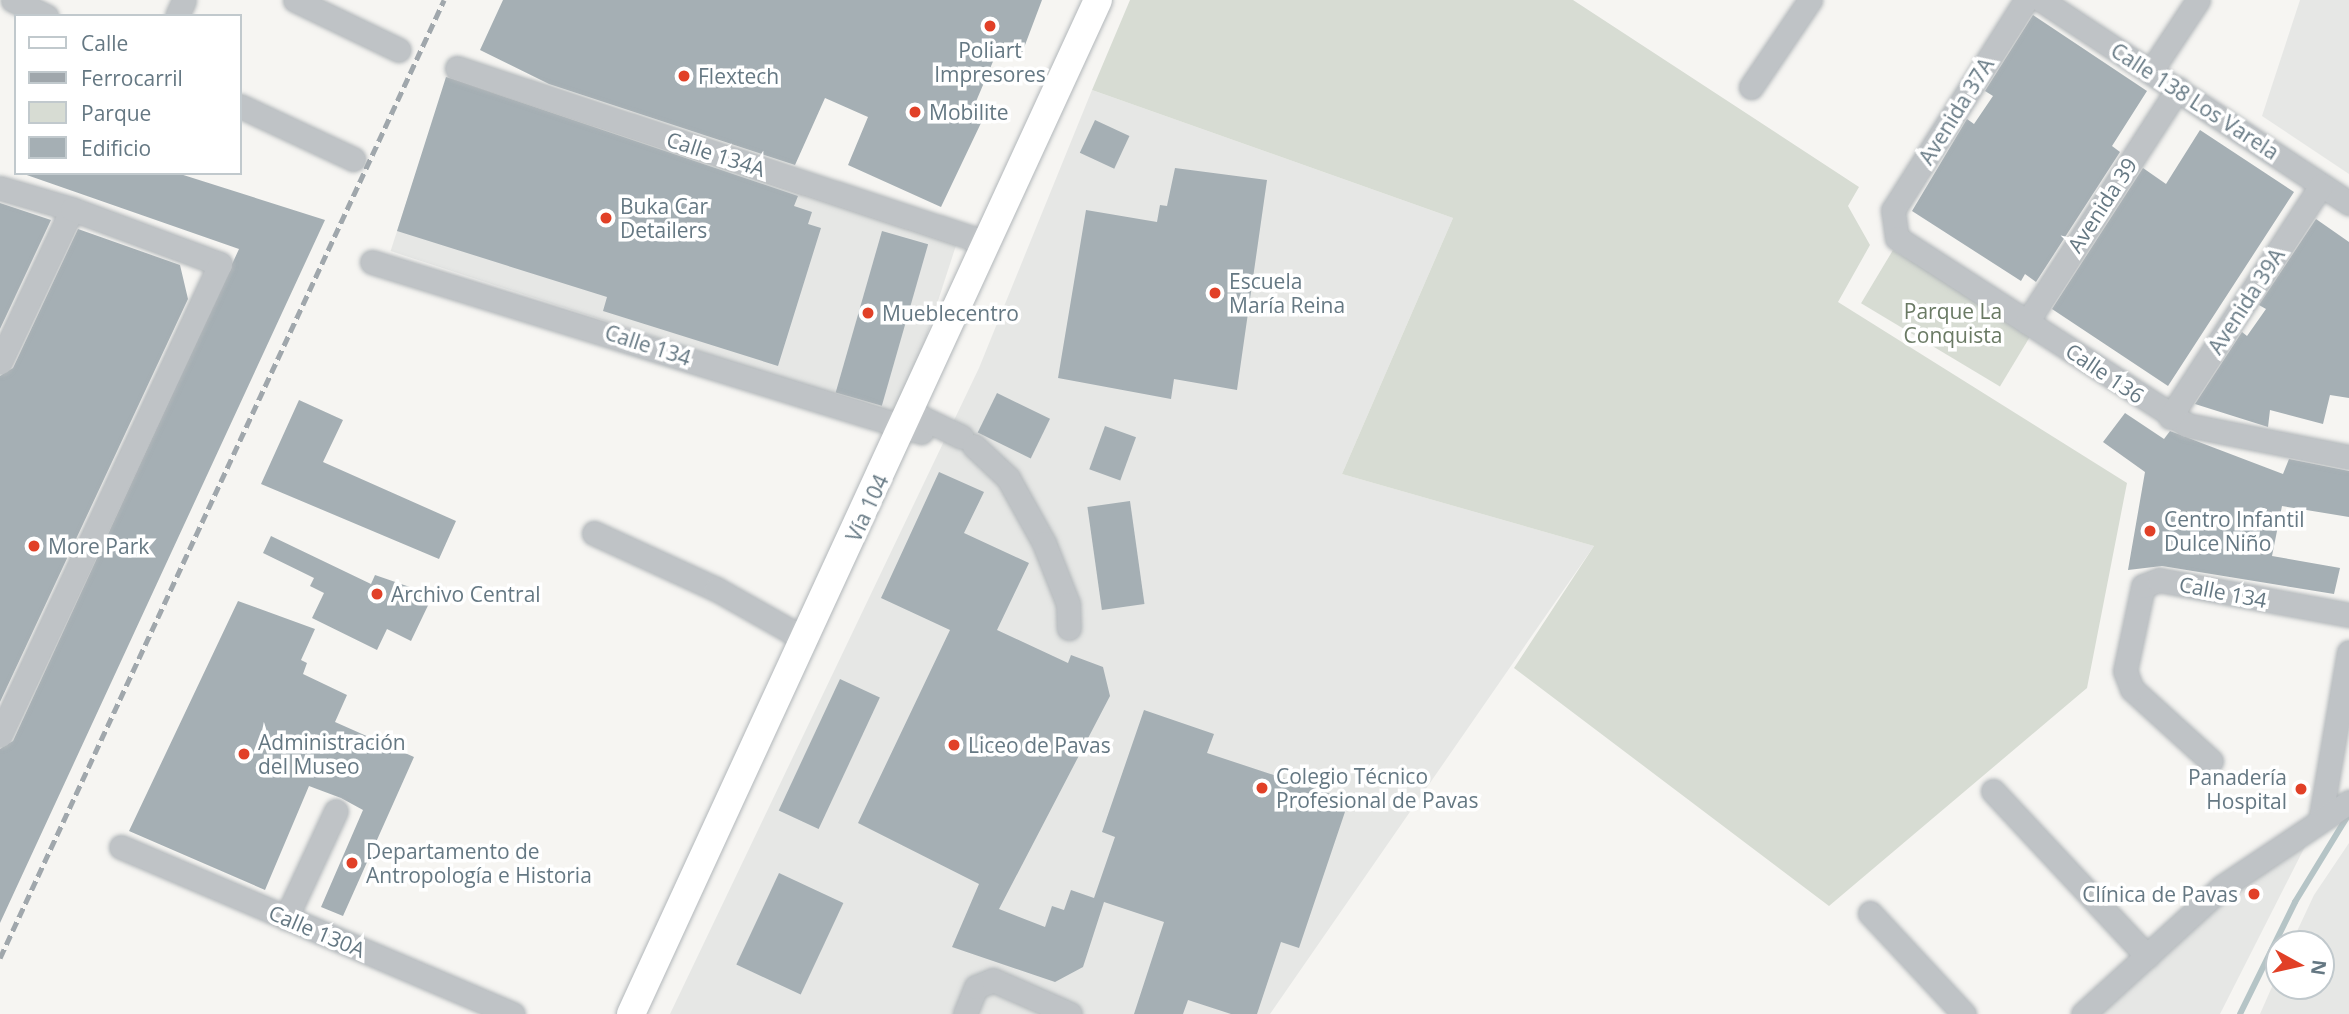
<!DOCTYPE html>
<meta charset="utf-8">
<style>
body{margin:0}
#map{position:relative;width:2349px;height:1014px;overflow:hidden;background:#f6f5f2;font-family:"Open Sans",sans-serif}
div>[style]{position:absolute}
.built>*{inset:0;background:#e6e7e5;transform-origin:0 0}
.green>*{inset:0;background:#d7dcd3;transform-origin:0 0}
.stream>*{height:6px;margin:-3px;padding:0 3px;transform-origin:3px;border-radius:3px;background:#b5c4c6}
.building>*{inset:0;background:#a5afb4;transform-origin:0 0}
.roads{filter:drop-shadow(0 0 2px #b2b7ba) drop-shadow(0 0 2px #b2b7ba)}
.minor>*{height:23px;margin:-11.5px;padding:0 11.5px;transform-origin:11.5px;border-radius:11.5px;background:#bfc3c6}
.major>*{height:28px;margin:-14px;padding:0 14px;transform-origin:14px;border-radius:14px;background:#fff}
.rail>*{height:5px;margin-top:-2.5px;transform-origin:0;background:repeating-linear-gradient(90deg,#a0a7ac 0 10px,transparent 0 15px)}
.dots>*{width:19px;height:19px;translate:-50% -50%;box-sizing:border-box;border:4px solid #fff;border-radius:50%}
span{translate:-50% -50%;white-space:nowrap;text-align:center;line-height:1.15;-webkit-text-stroke:7px #fff;paint-order:stroke}
.poi-label{font-size:21px;color:#657883}
.left{translate:0 -50%;text-align:left}
.right{translate:-100% -50%;text-align:right}
.street-label{font-size:21px;color:#657883}
.park-label{font-size:21px;color:#6a7a64}
.legend{position:absolute;left:14px;top:14px;width:228px;height:161px;box-sizing:border-box;background:#fff;border:2px solid #c1c9cd;margin:0;padding:9px 12px;list-style:none;font-size:21px;color:#657883}
.legend li{display:flex;align-items:center;gap:14px;height:35px}
.legend b{width:35px;border:2px solid #c1c9cd}
.north{position:absolute;left:2265px;top:930px;width:70px;height:70px;box-sizing:border-box;background:#fff;border:2px solid #c1c9cd;border-radius:50%;rotate:98deg;font-size:19px;font-weight:700;line-height:28px;text-align:center;color:#657883}
.north::after{content:'';display:block;margin:auto;width:24px;height:32px;background:#e14027;clip-path:polygon(50% 0,100% 100%,50% 72%,0 100%)}
</style>
<div id="map">
<div class="built">
<div style="clip-path:polygon(2300px 0,2349px 0,2349px 174px,2262px 116px)"></div>
<div style="left:453px;top:59px;width:536px;height:202px;rotate:18deg"></div>
<div style="clip-path:polygon(1092px 90px,1453px 218px,1342px 474px,1594px 546px,1270px 1014px,670px 1014px,979px 368px)"></div>
<div style="clip-path:polygon(2321px 815px,2220px 1014px,2087px 1014px)"></div>
<div style="clip-path:polygon(2349px 843px,2349px 1014px,2260px 1014px,2279px 971px,2279px 986px,2321px 986px,2321px 944px,2291px 944px,2314px 895px)"></div>
</div>
<div class="green">
<div style="clip-path:polygon(1130px 0,1573px 0,1859px 187px,1848px 206px,1870px 245px,1838px 302px,2127px 483px,2087px 688px,1829px 906px,1514px 668px,1594px 546px,1342px 474px,1453px 218px,1092px 90px)"></div>
<div style="left:1893px;top:250px;width:162px;height:62px;rotate:31deg"></div>
</div>
<div class="stream">
<div style="left:2240px;top:1014px;width:125px;rotate:-63.8deg"></div>
<div style="left:2295px;top:902px;width:103px;rotate:-58.5deg"></div>
</div>
<div class="building">
<div style="clip-path:polygon(503px 0,1042px 0,1022px 53px,1000px 45px,969px 118px,981px 123px,941px 207px,848px 165px,868px 117px,825px 98px,795px 165px,549px 84px,480px 50px)"></div>
<div style="clip-path:polygon(2033px 15px,2147px 91px,2112px 146px,2120px 152px,2036px 282px,2025px 274px,2021px 281px,1912px 211px,1967px 119px,1974px 124px,1993px 96px,1985px 91px)"></div>
<div style="clip-path:polygon(446px 77px,798px 196px,794px 206px,812px 212px,808px 224px,821px 228px,778px 366px,603px 311px,607px 297px,397px 231px)"></div>
<div style="left:1095px;top:120px;width:38px;height:36px;rotate:25deg"></div>
<div style="clip-path:polygon(2200px 130px,2294px 192px,2168px 386px,2052px 309px,2143px 168px,2166px 184px)"></div>
<div style="clip-path:polygon(1175px 168px,1267px 180px,1237px 390px,1174px 379px,1171px 399px,1058px 378px,1086px 210px,1157px 222px,1160px 205px,1167px 206px)"></div>
<div style="clip-path:polygon(21px 173px,177px 173px,325px 220px,0 923px,0 749px,13px 741px,239px 249px)"></div>
<div style="clip-path:polygon(0 203px,51px 220px,0 329px)"></div>
<div style="clip-path:polygon(2316px 219px,2349px 242px,2349px 398px,2330px 395px,2323px 424px,2270px 410px,2268px 427px,2195px 404px,2242px 332px,2247px 336px,2266px 309px,2259px 305px)"></div>
<div style="clip-path:polygon(78px 229px,180px 265px,188px 299px,0 702px,0 376px,13px 368px)"></div>
<div style="left:882px;top:231px;width:48px;height:168px;rotate:16deg"></div>
<div style="left:997px;top:393px;width:59px;height:44px;rotate:26deg"></div>
<div style="clip-path:polygon(299px 400px,343px 420px,323px 462px,456px 521px,439px 559px,261px 484px)"></div>
<div style="clip-path:polygon(2125px 413px,2164px 439px,2170px 431px,2283px 474px,2289px 459px,2349px 471px,2349px 517px,2282px 506px,2272px 556px,2340px 568px,2334px 594px,2162px 566px,2128px 570px,2145px 472px,2103px 442px)"></div>
<div style="left:1105px;top:426px;width:33px;height:46px;rotate:20deg"></div>
<div style="clip-path:polygon(939px 472px,984px 492px,964px 533px,1029px 563px,997px 630px,1068px 663px,1071px 655px,1103px 667px,1110px 696px,999px 909px,1045px 927px,1052px 906px,1064px 910px,1071px 890px,1094px 898px,1115px 837px,1102px 832px,1144px 710px,1214px 734px,1207px 753px,1349px 800px,1299px 948px,1281px 942px,1257px 1014px,1231px 1014px,1188px 1000px,1183px 1014px,1134px 1014px,1164px 922px,1104px 902px,1083px 967px,1055px 982px,952px 947px,979px 884px,858px 823px,950px 630px,881px 598px)"></div>
<div style="left:1130px;top:501px;width:104px;height:43px;rotate:82deg"></div>
<div style="clip-path:polygon(271px 536px,371px 584px,375px 575px,433px 595px,411px 641px,387px 629px,377px 650px,312px 618px,324px 593px,310px 586px,314px 578px,263px 553px)"></div>
<div style="clip-path:polygon(238px 601px,315px 629px,301px 660px,307px 663px,303px 674px,347px 695px,335px 722px,414px 757px,343px 916px,321px 907px,363px 810px,341px 798px,309px 786px,265px 890px,129px 831px)"></div>
<div style="left:840px;top:679px;width:44px;height:145px;rotate:25deg"></div>
<div style="left:779px;top:873px;width:71px;height:101px;rotate:25deg"></div>
</div>
<div class="roads">
<div class="minor">
<div style="left:13px;top:0;width:37px;rotate:26deg"></div>
<div style="left:295px;top:0;width:115px;rotate:25.7deg"></div>
<div style="left:2026px;top:0;width:249px;rotate:122.3deg"></div>
<div style="left:1893px;top:210px;width:28px;rotate:82deg"></div>
<div style="left:1897px;top:238px;width:345px;rotate:32.8deg"></div>
<div style="left:2187px;top:425px;width:165px;rotate:11.2deg"></div>
<div style="left:2041px;top:0;width:369px;rotate:33.4deg"></div>
<div style="left:177px;top:16px;width:17px;rotate:-66deg"></div>
<div style="left:457px;top:68px;width:545px;rotate:18.27deg"></div>
<div style="left:2151px;top:71px;width:85px;rotate:-56.5deg"></div>
<div style="left:1751px;top:87px;width:105px;rotate:-55.9deg"></div>
<div style="left:240px;top:106px;width:125px;rotate:25.1deg"></div>
<div style="left:0;top:188px;width:75px;rotate:16.3deg"></div>
<div style="left:372px;top:262px;width:575px;rotate:17.21deg"></div>
<div style="left:2027px;top:322px;width:278px;rotate:-57.1deg"></div>
<div style="left:0;top:362px;width:169px;rotate:-64.8deg"></div>
<div style="left:72px;top:209px;width:158px;rotate:20.4deg"></div>
<div style="left:220px;top:264px;width:520px;rotate:115.04deg"></div>
<div style="left:912px;top:413px;width:55px;rotate:25.6deg"></div>
<div style="left:2170px;top:417px;width:277px;rotate:-56.9deg"></div>
<div style="left:974px;top:446px;width:47px;rotate:43.3deg"></div>
<div style="left:1008px;top:478px;width:74px;rotate:61deg"></div>
<div style="left:1044px;top:543px;width:66px;rotate:68.5deg"></div>
<div style="left:1068px;top:604px;width:24px;rotate:88deg"></div>
<div style="left:594px;top:533px;width:134px;rotate:24.7deg"></div>
<div style="left:716px;top:589px;width:103px;rotate:29.5deg"></div>
<div style="left:2211px;top:761px;width:107px;rotate:-137.7deg"></div>
<div style="left:2132px;top:689px;width:19px;rotate:-111deg"></div>
<div style="left:2125px;top:671px;width:87px;rotate:-78deg"></div>
<div style="left:2143px;top:586px;width:17px;rotate:-21deg"></div>
<div style="left:2159px;top:580px;width:193px;rotate:10.4deg"></div>
<div style="left:1993px;top:791px;width:226px;rotate:47deg"></div>
<div style="left:2321px;top:815px;width:165px;rotate:-80.3deg"></div>
<div style="left:121px;top:847px;width:426px;rotate:23.1deg"></div>
<div style="left:1870px;top:913px;width:138px;rotate:47.1deg"></div>
<div style="left:286px;top:918px;width:118px;rotate:-65deg"></div>
<div style="left:965px;top:1014px;width:29px;rotate:-68deg"></div>
<div style="left:976px;top:987px;width:18px;rotate:-22deg"></div>
<div style="left:993px;top:980px;width:84px;rotate:23.8deg"></div>
<div style="left:2083px;top:1014px;width:188px;rotate:-42.4deg"></div>
<div style="left:2222px;top:887px;width:153px;rotate:-33.8deg"></div>
</div>
<div class="major">
<div style="left:631px;top:1014px;width:1116px;rotate:-65.27deg"></div>
</div>
</div>
<div class="rail">
<div style="left:0;top:958px;width:1056px;rotate:-65.13deg"></div>
</div>
<div class="dots">
<div style="left:990px;top:26px;background:#e14027"></div>
<div style="left:684px;top:76px;background:#e14027"></div>
<div style="left:915px;top:112px;background:#e14027"></div>
<div style="left:606px;top:218px;background:#e14027"></div>
<div style="left:1215px;top:293px;background:#e14027"></div>
<div style="left:868px;top:313px;background:#e14027"></div>
<div style="left:2150px;top:531px;background:#e14027"></div>
<div style="left:34px;top:546px;background:#e14027"></div>
<div style="left:377px;top:594px;background:#e14027"></div>
<div style="left:954px;top:745px;background:#e14027"></div>
<div style="left:244px;top:754px;background:#e14027"></div>
<div style="left:1262px;top:788px;background:#e14027"></div>
<div style="left:2301px;top:789px;background:#e14027"></div>
<div style="left:352px;top:863px;background:#e14027"></div>
<div style="left:2254px;top:894px;background:#e14027"></div>
</div>
<div class="poi-label">
<span style="left:990px;top:62px">Poliart<br>Impresores</span>
<span class="left" style="left:698px;top:76px">Flextech</span>
<span class="left" style="left:929px;top:112px">Mobilite</span>
<span class="left" style="left:620px;top:218px">Buka Car<br>Detailers</span>
<span class="left" style="left:1229px;top:293px">Escuela<br>María Reina</span>
<span class="left" style="left:882px;top:313px">Mueblecentro</span>
<span class="left" style="left:2164px;top:531px">Centro Infantil<br>Dulce Niño</span>
<span class="left" style="left:48px;top:546px">More Park</span>
<span class="left" style="left:391px;top:594px">Archivo Central</span>
<span class="left" style="left:258px;top:754px">Administración<br>del Museo</span>
<span class="left" style="left:968px;top:745px">Liceo de Pavas</span>
<span class="left" style="left:1276px;top:788px">Colegio Técnico<br>Profesional de Pavas</span>
<span class="right" style="left:2287px;top:789px">Panadería<br>Hospital</span>
<span class="left" style="left:366px;top:863px">Departamento de<br>Antropología e Historia</span>
<span class="right" style="left:2238px;top:894px">Clínica de Pavas</span>
</div>
<div class="street-label">
<span style="left:2195px;top:101px;rotate:33deg">Calle 138 Los Varela</span>
<span style="left:1956px;top:111px;rotate:-58deg">Avenida 37A</span>
<span style="left:716px;top:154px;rotate:18deg">Calle 134A</span>
<span style="left:2102px;top:205px;rotate:-57deg">Avenida 39</span>
<span style="left:2246px;top:301px;rotate:-57deg">Avenida 39A</span>
<span style="left:648px;top:345px;rotate:18deg">Calle 134</span>
<span style="left:2105px;top:373px;rotate:34deg">Calle 136</span>
<span style="left:867px;top:508px;rotate:-65deg">Vía 104</span>
<span style="left:2223px;top:592px;rotate:11deg">Calle 134</span>
<span style="left:317px;top:931px;rotate:23deg">Calle 130A</span>
</div>
<div class="park-label">
<span style="left:1953px;top:323px">Parque La<br>Conquista</span>
</div>
<ul class="legend">
<li><b style="height:9px;background:#fff"></b>Calle</li>
<li><b style="height:9px;background:#a0a7ac"></b>Ferrocarril</li>
<li><b style="height:19px;background:#d7dcd3"></b>Parque</li>
<li><b style="height:19px;background:#a5afb4"></b>Edificio</li>
</ul>
<div class="north">N</div>
</div>
